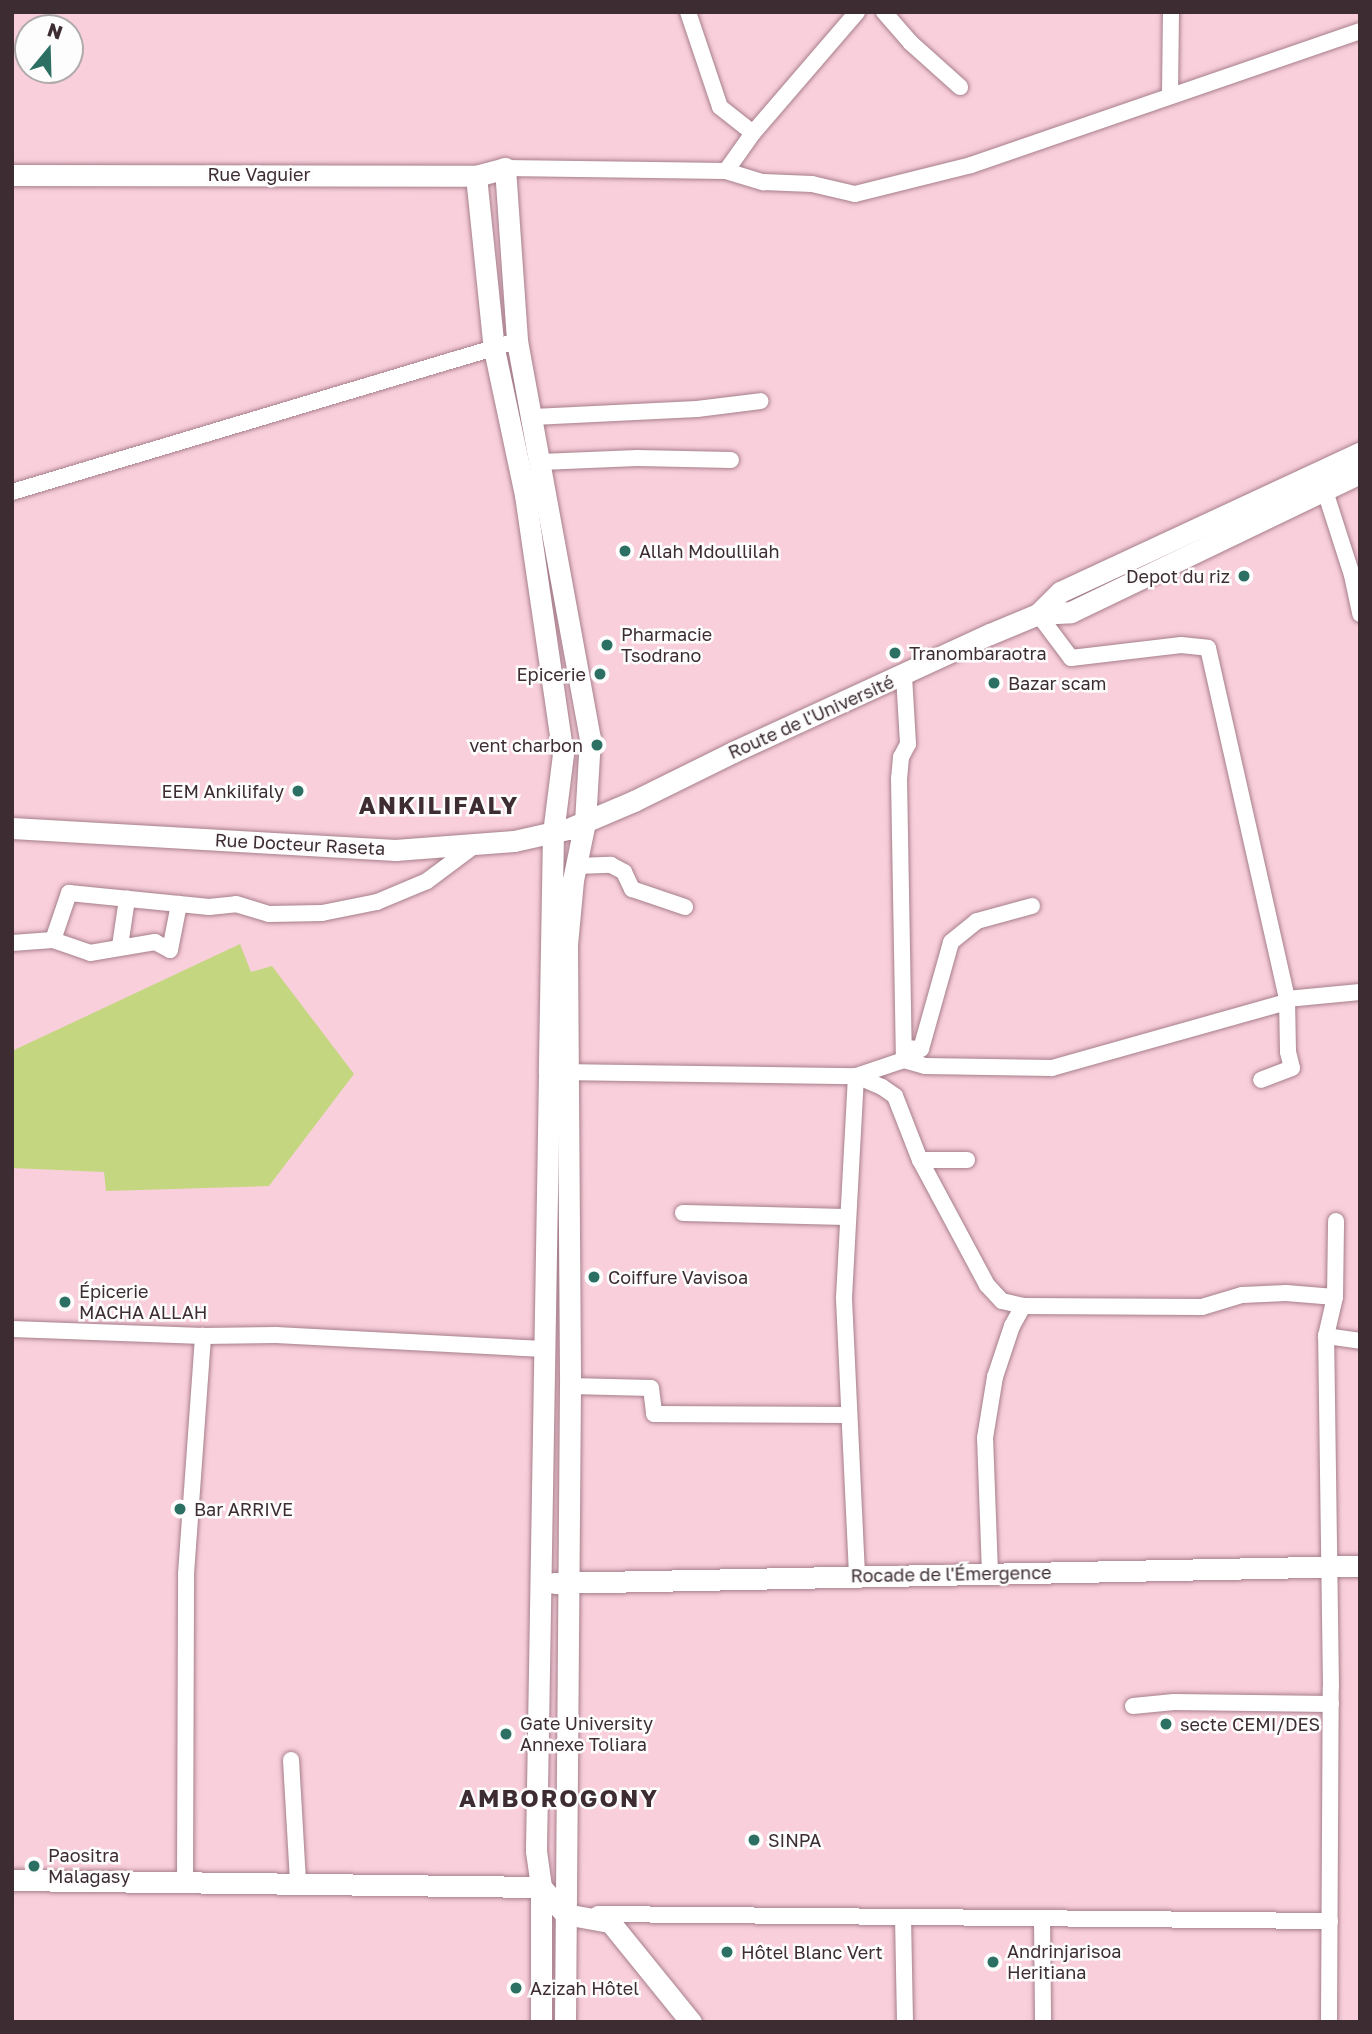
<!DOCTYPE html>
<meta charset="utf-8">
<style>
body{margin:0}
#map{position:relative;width:1372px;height:2034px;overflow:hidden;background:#f9cfdb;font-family:"Golos Text",sans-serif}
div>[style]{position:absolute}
.green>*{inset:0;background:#c5d681}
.roads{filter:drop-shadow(0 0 2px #a67f8b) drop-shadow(0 0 2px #a67f8b)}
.street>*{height:16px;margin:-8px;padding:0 8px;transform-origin:8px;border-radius:8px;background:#fff}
.secondary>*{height:21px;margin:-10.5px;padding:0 10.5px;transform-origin:10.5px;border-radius:10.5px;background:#fff}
.dots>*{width:19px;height:19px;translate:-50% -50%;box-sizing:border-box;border:4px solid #fdfdfd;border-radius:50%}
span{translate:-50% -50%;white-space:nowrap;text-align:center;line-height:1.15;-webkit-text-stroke:5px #fdfdfd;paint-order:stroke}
.street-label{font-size:18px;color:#3d2d32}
.poi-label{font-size:18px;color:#3d2d32}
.left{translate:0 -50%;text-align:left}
.right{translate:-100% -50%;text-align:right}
.district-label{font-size:24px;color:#3d2d32;font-weight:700;letter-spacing:2px}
.frame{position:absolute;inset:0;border:14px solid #3d2d32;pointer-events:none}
.north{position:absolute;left:14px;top:14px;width:70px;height:70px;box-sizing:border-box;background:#fdfdfd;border:2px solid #b0aaac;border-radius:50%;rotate:19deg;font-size:19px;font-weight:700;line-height:28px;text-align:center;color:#3d2d32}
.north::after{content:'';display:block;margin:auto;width:24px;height:32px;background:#2c7063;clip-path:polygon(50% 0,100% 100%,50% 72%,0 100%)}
</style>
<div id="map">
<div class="green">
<div style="clip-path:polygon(240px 944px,251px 972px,272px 966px,354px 1074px,269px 1186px,106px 1191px,104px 1172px,12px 1168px,12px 1051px)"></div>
</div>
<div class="roads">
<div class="street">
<div style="left:688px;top:12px;width:100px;rotate:71.4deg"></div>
<div style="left:720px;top:107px;width:42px;rotate:38.2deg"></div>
<div style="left:884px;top:12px;width:41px;rotate:48.9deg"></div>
<div style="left:911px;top:43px;width:66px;rotate:41.9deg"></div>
<div style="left:1170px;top:94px;width:82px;rotate:-89.3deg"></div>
<div style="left:505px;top:168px;width:221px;rotate:0.8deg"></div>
<div style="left:726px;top:171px;width:39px;rotate:17deg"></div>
<div style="left:763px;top:182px;width:49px;rotate:2.3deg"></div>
<div style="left:812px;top:184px;width:44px;rotate:13.1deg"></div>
<div style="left:855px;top:194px;width:120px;rotate:-14deg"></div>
<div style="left:971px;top:165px;width:411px;rotate:-19deg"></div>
<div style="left:726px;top:171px;width:47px;rotate:-54.6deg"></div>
<div style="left:753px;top:133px;width:160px;rotate:-49.3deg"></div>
<div style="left:533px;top:417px;width:164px;rotate:-2.8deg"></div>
<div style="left:697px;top:409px;width:64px;rotate:-7.1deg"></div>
<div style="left:541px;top:462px;width:96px;rotate:-2.4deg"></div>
<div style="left:637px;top:458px;width:94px;rotate:1.2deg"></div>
<div style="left:1325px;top:491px;width:88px;rotate:72.2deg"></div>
<div style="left:1352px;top:575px;width:40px;rotate:78deg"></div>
<div style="left:12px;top:492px;width:527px;rotate:-16.65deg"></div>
<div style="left:1038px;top:614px;width:55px;rotate:53.1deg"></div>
<div style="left:1071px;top:658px;width:111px;rotate:-6.7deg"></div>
<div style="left:1181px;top:645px;width:27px;rotate:6deg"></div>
<div style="left:1208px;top:648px;width:360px;rotate:77.3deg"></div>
<div style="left:1287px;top:999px;width:53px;rotate:88.9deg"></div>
<div style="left:1288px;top:1052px;width:16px;rotate:76deg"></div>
<div style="left:1292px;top:1068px;width:33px;rotate:159deg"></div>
<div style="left:904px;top:676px;width:68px;rotate:86.6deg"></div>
<div style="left:908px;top:744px;width:15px;rotate:118deg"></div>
<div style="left:901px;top:757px;width:21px;rotate:95deg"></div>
<div style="left:899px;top:778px;width:282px;rotate:89deg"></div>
<div style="left:576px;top:866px;width:35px;rotate:-2deg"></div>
<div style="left:611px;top:865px;width:15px;rotate:28deg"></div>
<div style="left:624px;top:872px;width:19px;rotate:65deg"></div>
<div style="left:632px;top:889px;width:56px;rotate:18.8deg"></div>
<div style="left:53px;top:940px;width:50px;rotate:-71.2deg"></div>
<div style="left:69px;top:893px;width:141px;rotate:5.7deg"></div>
<div style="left:209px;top:907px;width:27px;rotate:-6deg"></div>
<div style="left:236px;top:904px;width:34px;rotate:17deg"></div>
<div style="left:269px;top:914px;width:53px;rotate:-1.1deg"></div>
<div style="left:322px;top:913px;width:56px;rotate:-11.3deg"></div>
<div style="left:377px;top:902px;width:54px;rotate:-22.8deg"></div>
<div style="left:427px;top:881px;width:59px;rotate:-36.7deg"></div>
<div style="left:12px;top:943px;width:41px;rotate:-4.2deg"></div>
<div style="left:53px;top:940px;width:39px;rotate:19deg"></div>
<div style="left:90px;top:953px;width:66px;rotate:-9.6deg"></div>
<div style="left:155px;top:942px;width:17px;rotate:28deg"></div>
<div style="left:170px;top:950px;width:47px;rotate:-78.9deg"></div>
<div style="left:120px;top:946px;width:48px;rotate:-81.5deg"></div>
<div style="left:1287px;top:999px;width:73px;rotate:-5.5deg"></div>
<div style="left:904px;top:1048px;width:17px;rotate:3deg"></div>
<div style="left:921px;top:1049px;width:111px;rotate:-74.3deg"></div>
<div style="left:951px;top:942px;width:33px;rotate:-39deg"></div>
<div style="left:977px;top:921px;width:57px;rotate:-15.3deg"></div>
<div style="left:558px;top:1072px;width:298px;rotate:0.8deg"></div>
<div style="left:856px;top:1076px;width:51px;rotate:-18.4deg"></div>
<div style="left:904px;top:1060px;width:22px;rotate:16deg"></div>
<div style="left:925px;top:1066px;width:127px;rotate:0.9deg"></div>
<div style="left:1052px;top:1068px;width:244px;rotate:-15.7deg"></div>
<div style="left:856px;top:1076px;width:28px;rotate:23deg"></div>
<div style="left:882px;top:1087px;width:16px;rotate:35deg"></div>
<div style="left:895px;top:1096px;width:69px;rotate:68.7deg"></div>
<div style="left:920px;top:1160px;width:142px;rotate:61.8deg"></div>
<div style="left:987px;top:1285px;width:22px;rotate:47deg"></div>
<div style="left:1002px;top:1301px;width:22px;rotate:13deg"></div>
<div style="left:1023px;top:1306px;width:179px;rotate:0.3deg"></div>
<div style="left:1202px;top:1307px;width:42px;rotate:-16.7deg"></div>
<div style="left:1242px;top:1295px;width:44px;rotate:-2.6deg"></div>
<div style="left:1286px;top:1293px;width:49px;rotate:4.7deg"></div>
<div style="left:856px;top:1076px;width:223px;rotate:93.1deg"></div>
<div style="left:844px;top:1299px;width:276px;rotate:87.3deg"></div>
<div style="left:920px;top:1160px;width:47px"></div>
<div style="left:683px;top:1213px;width:164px;rotate:1.4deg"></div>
<div style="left:12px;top:1329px;width:191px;rotate:2.1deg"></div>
<div style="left:203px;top:1336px;width:73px;rotate:-0.8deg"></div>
<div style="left:276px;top:1335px;width:269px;rotate:3deg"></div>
<div style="left:1326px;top:1336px;width:34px;rotate:8deg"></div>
<div style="left:570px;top:1386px;width:81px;rotate:1.4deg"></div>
<div style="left:651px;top:1388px;width:26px;rotate:83deg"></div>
<div style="left:654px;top:1414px;width:194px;rotate:0.3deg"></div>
<div style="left:990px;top:1573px;width:135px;rotate:-92.1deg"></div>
<div style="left:985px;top:1438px;width:62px;rotate:-80.7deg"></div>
<div style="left:995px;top:1377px;width:54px;rotate:-71.6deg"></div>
<div style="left:1012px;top:1326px;width:23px;rotate:-61deg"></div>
<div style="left:1133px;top:1706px;width:41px;rotate:-5.6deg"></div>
<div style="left:1174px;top:1702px;width:157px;rotate:0.7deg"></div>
<div style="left:291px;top:1760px;width:123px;rotate:86.7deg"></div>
<div style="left:185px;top:1882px;width:308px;rotate:-89.8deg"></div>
<div style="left:186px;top:1574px;width:239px;rotate:-85.9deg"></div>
<div style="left:598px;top:1914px;width:732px;rotate:0.55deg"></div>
<div style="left:903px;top:1917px;width:105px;rotate:88.9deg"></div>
<div style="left:1042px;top:1918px;width:104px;rotate:89.4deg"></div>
<div style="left:1329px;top:2022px;width:335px;rotate:-89.7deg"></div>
<div style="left:1331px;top:1687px;width:351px;rotate:-90.8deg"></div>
<div style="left:1326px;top:1336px;width:40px;rotate:-77deg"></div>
<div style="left:1335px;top:1297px;width:76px;rotate:-89.2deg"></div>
</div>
<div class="secondary">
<div style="left:12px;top:175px;width:464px;rotate:0.1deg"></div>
<div style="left:476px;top:176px;width:30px;rotate:-15deg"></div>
<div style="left:505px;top:168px;width:173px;rotate:86deg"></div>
<div style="left:517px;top:341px;width:404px;rotate:79.6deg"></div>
<div style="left:590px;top:738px;width:84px;rotate:93.4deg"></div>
<div style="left:585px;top:822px;width:59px;rotate:101.7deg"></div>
<div style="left:573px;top:880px;width:65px;rotate:95.3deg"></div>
<div style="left:567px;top:945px;width:441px;rotate:89.6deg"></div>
<div style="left:570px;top:1386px;width:636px;rotate:90.45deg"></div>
<div style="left:476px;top:176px;width:174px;rotate:84.1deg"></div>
<div style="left:494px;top:349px;width:149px;rotate:78deg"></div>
<div style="left:525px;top:495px;width:262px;rotate:81.7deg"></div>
<div style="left:563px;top:754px;width:80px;rotate:97.2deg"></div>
<div style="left:553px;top:833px;width:240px;rotate:91deg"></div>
<div style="left:549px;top:1073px;width:778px;rotate:90.96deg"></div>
<div style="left:536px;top:1851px;width:36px;rotate:82deg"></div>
<div style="left:541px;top:1887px;width:135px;rotate:90deg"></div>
<div style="left:1038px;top:614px;width:31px;rotate:-45deg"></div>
<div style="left:1060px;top:592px;width:331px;rotate:-24.9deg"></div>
<div style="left:12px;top:828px;width:384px;rotate:3.3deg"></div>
<div style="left:395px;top:850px;width:119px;rotate:-4.3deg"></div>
<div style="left:514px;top:841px;width:55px;rotate:-12.5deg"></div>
<div style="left:568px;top:829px;width:72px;rotate:-23deg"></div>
<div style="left:634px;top:801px;width:110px;rotate:-26.3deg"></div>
<div style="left:733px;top:752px;width:283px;rotate:-24.7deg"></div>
<div style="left:990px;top:634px;width:52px;rotate:-22.6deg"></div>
<div style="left:1038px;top:614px;width:33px;rotate:-3deg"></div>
<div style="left:1071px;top:612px;width:321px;rotate:-25.7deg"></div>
<div style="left:554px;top:1583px;width:806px;rotate:-1.21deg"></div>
<div style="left:12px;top:1880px;width:529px;rotate:0.76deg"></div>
<div style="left:541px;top:1887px;width:36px;rotate:48deg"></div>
<div style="left:565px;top:1914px;width:46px;rotate:10.1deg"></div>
<div style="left:610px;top:1922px;width:129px;rotate:51deg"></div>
</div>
</div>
<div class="dots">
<div style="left:625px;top:551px;background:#2c7063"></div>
<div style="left:1244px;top:576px;background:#2c7063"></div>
<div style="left:607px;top:645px;background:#2c7063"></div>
<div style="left:895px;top:653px;background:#2c7063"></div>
<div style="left:600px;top:674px;background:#2c7063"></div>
<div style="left:994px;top:683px;background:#2c7063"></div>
<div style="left:597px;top:745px;background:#2c7063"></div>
<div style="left:298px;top:791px;background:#2c7063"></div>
<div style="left:594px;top:1277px;background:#2c7063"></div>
<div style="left:65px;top:1302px;background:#2c7063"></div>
<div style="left:180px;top:1509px;background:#2c7063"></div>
<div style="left:1166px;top:1724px;background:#2c7063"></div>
<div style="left:506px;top:1734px;background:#2c7063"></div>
<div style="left:754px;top:1840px;background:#2c7063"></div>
<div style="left:34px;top:1866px;background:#2c7063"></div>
<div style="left:727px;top:1952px;background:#2c7063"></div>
<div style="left:993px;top:1962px;background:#2c7063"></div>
<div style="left:516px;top:1988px;background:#2c7063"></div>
</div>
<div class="street-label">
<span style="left:259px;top:174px">Rue Vaguier</span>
<span style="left:811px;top:717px;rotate:-24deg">Route de l'Université</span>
<span style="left:300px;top:844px;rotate:3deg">Rue Docteur Raseta</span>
<span style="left:951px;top:1574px;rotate:-1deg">Rocade de l'Émergence</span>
</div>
<div class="poi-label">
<span class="left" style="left:639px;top:551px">Allah Mdoullilah</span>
<span class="right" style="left:1230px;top:576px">Depot du riz</span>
<span class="left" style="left:621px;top:645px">Pharmacie<br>Tsodrano</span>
<span class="left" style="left:909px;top:653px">Tranombaraotra</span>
<span class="right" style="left:586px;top:674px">Epicerie</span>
<span class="left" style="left:1008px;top:683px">Bazar scam</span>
<span class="right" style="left:583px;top:745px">vent charbon</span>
<span class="right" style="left:284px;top:791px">EEM Ankilifaly</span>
<span class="left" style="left:608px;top:1277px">Coiffure Vavisoa</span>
<span class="left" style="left:79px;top:1302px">Épicerie<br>MACHA ALLAH</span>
<span class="left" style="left:194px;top:1509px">Bar ARRIVE</span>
<span class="left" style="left:520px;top:1734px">Gate University<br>Annexe Toliara</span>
<span class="left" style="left:1180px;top:1724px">secte CEMI/DES</span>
<span class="left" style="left:768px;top:1840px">SINPA</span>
<span class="left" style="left:48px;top:1866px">Paositra<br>Malagasy</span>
<span class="left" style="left:741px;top:1952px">Hôtel Blanc Vert</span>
<span class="left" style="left:1007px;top:1962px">Andrinjarisoa<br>Heritiana</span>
<span class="left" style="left:530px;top:1988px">Azizah Hôtel</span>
</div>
<div class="district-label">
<span style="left:439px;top:805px">ANKILIFALY</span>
<span style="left:559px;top:1798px">AMBOROGONY</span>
</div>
<div class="frame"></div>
<div class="north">N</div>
</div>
